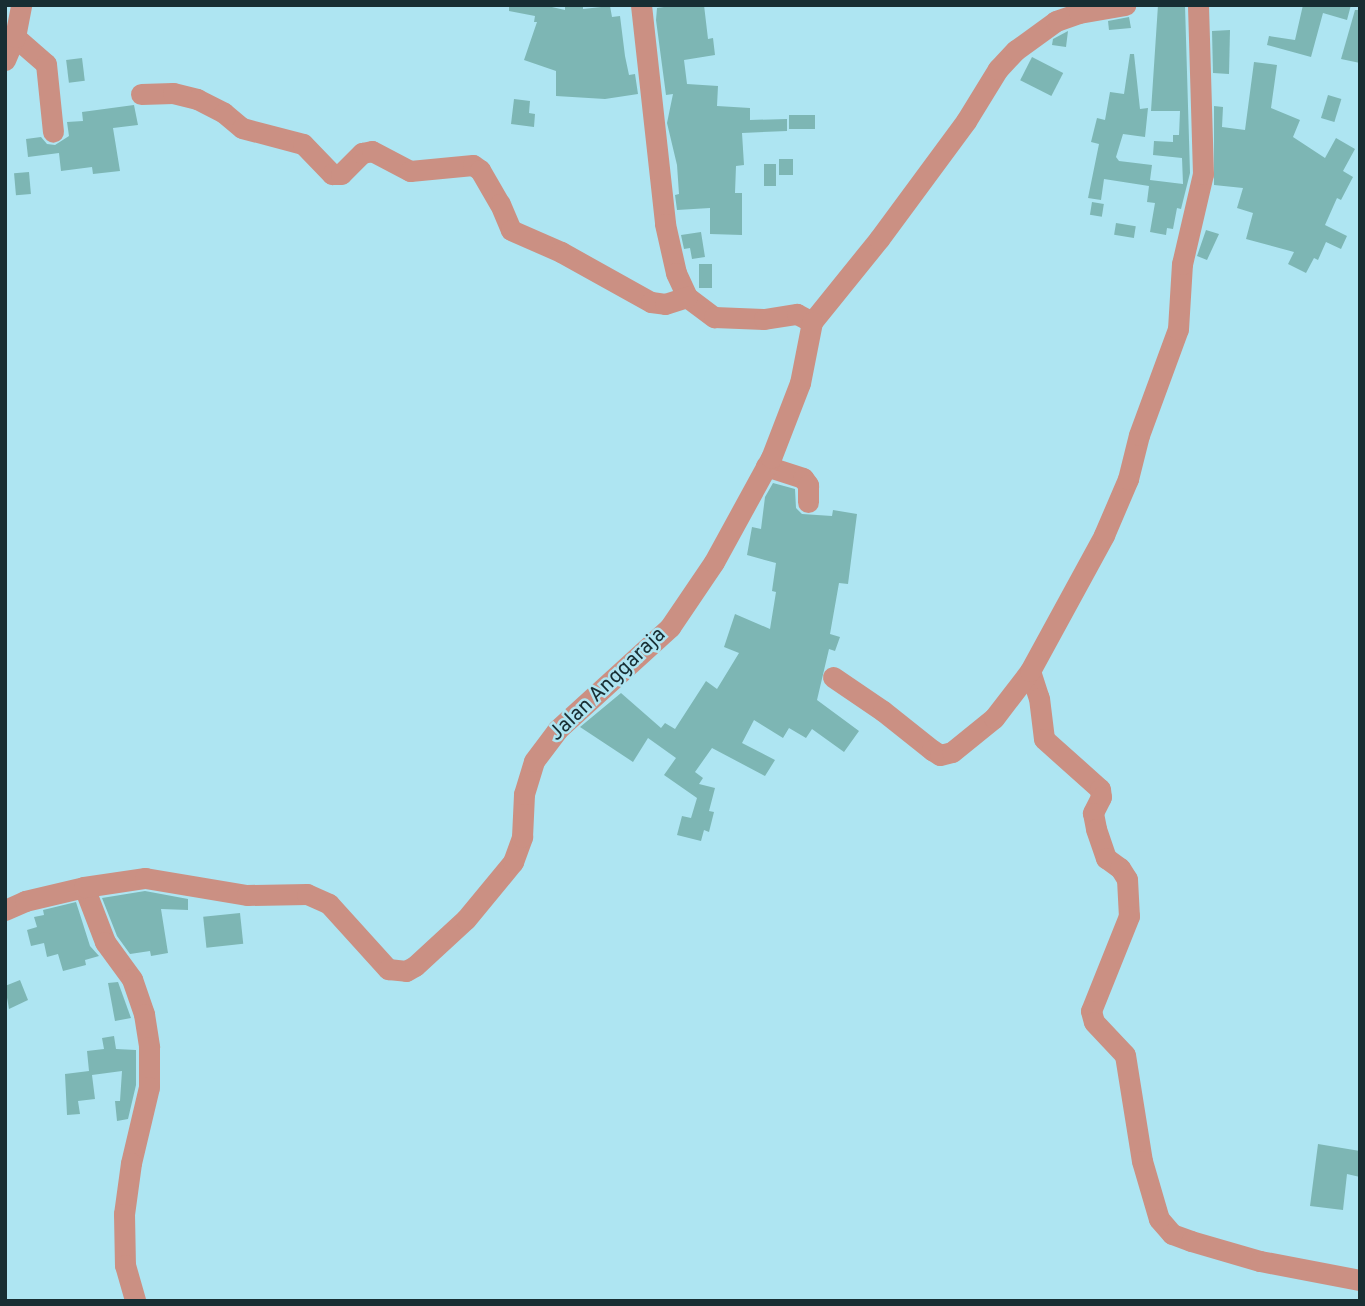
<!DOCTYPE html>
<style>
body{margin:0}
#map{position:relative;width:1365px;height:1306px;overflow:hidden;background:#aee5f2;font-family:Overpass,sans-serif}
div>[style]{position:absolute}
.building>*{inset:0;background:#7db6b4;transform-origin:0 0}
.minor>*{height:21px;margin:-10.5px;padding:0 10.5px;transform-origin:10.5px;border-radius:10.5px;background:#cb9083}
span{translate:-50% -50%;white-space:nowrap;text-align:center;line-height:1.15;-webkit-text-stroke:5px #aee5f2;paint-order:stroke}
.street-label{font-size:21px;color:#182e33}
.frame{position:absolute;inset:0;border:7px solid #182e33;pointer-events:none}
</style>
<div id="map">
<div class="building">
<div style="clip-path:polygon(509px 5px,543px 5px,565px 10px,565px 5px,583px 5px,583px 9px,610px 6px,612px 17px,620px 16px,625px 56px,629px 75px,635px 74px,638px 94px,605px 99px,556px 96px,556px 71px,524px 60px,537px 22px,534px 22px,535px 16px,509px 11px)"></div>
<div style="clip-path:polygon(678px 5px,704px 5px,708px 39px,713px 38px,715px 55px,684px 60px,687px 84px,718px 86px,717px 106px,750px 108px,750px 120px,787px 119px,787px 131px,742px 133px,744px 165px,736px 166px,735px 193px,742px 193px,742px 235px,710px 234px,710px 208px,677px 210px,675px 195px,679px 194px,677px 165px,667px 123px,673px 94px,666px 95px,656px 20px,657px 8px)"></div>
<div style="clip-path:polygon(1158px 5px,1185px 5px,1190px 173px,1181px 209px,1177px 208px,1173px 229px,1167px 228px,1166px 235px,1150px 232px,1155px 203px,1147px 202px,1149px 186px,1104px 179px,1101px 200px,1088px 198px,1099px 144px,1091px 142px,1097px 118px,1105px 120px,1110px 92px,1124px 94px,1130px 54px,1134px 54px,1140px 109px,1148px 108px,1145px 137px,1123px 134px,1116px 157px,1119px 161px,1152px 165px,1150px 180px,1183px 184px,1182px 158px,1153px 155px,1154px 141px,1173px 142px,1173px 135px,1179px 135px,1180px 111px,1151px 111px)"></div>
<div style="clip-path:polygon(1303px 5px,1351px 5px,1347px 20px,1323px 13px,1311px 57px,1267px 45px,1269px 36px,1295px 40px)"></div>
<div style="clip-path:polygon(1355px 10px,1360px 10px,1360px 63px,1341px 59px)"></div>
<div style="clip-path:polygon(1129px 17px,1131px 28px,1109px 30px,1108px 21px)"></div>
<div style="clip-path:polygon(1230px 30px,1229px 74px,1213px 73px,1212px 31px)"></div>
<div style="clip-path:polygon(1068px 31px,1066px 47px,1052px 45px,1053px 39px)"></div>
<div style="left:1032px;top:57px;width:35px;height:26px;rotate:27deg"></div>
<div style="left:82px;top:58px;width:23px;height:16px;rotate:83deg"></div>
<div style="clip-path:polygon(1254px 62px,1277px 65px,1271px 108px,1300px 120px,1293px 137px,1325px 158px,1336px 138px,1355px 149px,1343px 171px,1353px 177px,1341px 200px,1337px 198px,1325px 225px,1347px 236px,1341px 249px,1326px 242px,1318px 260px,1314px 258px,1306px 273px,1288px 264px,1294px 252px,1246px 239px,1253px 213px,1237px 208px,1243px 188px,1214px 185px,1214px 106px,1223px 107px,1222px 127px,1245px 130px)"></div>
<div style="left:1328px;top:95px;width:14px;height:24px;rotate:17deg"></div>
<div style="clip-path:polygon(514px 99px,530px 101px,529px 113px,535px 114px,534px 127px,511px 124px)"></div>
<div style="clip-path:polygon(134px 105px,138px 125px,113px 128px,120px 171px,93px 174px,92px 167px,61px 171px,59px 153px,28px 157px,26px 139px,41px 137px,47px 144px,55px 145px,69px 136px,67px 122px,83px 121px,82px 112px)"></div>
<div style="left:815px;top:115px;width:14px;height:26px;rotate:90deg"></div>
<div style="left:779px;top:159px;width:14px;height:16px"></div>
<div style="left:776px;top:164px;width:22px;height:12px;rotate:90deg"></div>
<div style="left:29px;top:172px;width:22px;height:15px;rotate:85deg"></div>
<div style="left:1092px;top:202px;width:12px;height:13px;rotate:9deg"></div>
<div style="left:1116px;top:223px;width:20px;height:12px;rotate:9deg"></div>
<div style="clip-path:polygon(1206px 230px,1219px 234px,1207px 260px,1197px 256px)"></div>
<div style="clip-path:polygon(701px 232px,705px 257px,692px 259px,690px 248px,684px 249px,681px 235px)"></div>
<div style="left:699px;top:264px;width:13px;height:24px"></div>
<div style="clip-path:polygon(773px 483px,795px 489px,796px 508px,802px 514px,832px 516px,833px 510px,857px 514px,848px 584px,839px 583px,830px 634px,840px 637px,835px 651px,829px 649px,817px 700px,859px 731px,844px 752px,812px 729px,806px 738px,789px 728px,783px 738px,754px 720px,742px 743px,775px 760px,765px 776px,712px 748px,695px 772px,703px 778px,699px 784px,715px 788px,709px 811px,714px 812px,709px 832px,704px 830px,701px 841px,677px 835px,682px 816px,691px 818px,697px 798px,664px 775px,676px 758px,648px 738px,633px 762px,580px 727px,621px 693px,661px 728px,665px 723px,675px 729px,706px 681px,717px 689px,739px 653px,724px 647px,735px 614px,770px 629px,776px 592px,772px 591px,776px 563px,747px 555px,752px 527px,761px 529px,765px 497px)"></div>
<div style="clip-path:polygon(145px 891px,188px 899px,188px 910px,161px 909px,168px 953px,151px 956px,150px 951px,130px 954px,117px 936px,102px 898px)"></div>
<div style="clip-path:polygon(76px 902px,90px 946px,99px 956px,85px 960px,86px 965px,63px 971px,58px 954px,47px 957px,44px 943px,31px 946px,27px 930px,37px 927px,34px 917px,44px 915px,43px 910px)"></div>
<div style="left:240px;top:913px;width:31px;height:37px;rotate:84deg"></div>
<div style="clip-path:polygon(20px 980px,28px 1000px,9px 1009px,5px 986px)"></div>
<div style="clip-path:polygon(118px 982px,131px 1018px,115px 1021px,108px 983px)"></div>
<div style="clip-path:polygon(114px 1036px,116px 1049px,136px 1050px,136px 1085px,128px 1119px,117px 1121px,115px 1101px,120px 1101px,122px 1071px,92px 1075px,95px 1099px,78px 1101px,80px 1114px,67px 1115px,65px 1074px,89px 1071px,87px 1051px,104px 1049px,102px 1038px)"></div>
<div style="clip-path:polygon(1318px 1144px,1360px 1151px,1360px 1177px,1347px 1174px,1343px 1210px,1310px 1206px)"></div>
</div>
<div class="minor">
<div style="left:641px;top:5px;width:220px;rotate:83.7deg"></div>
<div style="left:665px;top:224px;width:50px;rotate:77.3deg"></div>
<div style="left:676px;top:273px;width:26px;rotate:65deg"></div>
<div style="left:687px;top:297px;width:34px;rotate:37deg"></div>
<div style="left:714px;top:317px;width:50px;rotate:2.3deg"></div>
<div style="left:764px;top:319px;width:33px;rotate:-9deg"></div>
<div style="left:797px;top:314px;width:17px;rotate:28deg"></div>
<div style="left:15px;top:37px;width:41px;rotate:41.1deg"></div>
<div style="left:46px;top:64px;width:68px;rotate:84.1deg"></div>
<div style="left:5px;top:60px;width:25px;rotate:-67deg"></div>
<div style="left:15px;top:37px;width:33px;rotate:-79deg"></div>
<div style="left:141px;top:94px;width:32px;rotate:-2deg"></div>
<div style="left:173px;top:93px;width:25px;rotate:14deg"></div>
<div style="left:197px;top:99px;width:30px;rotate:27deg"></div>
<div style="left:224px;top:113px;width:23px;rotate:40deg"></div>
<div style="left:242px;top:128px;width:63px;rotate:14.7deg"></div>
<div style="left:303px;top:144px;width:42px;rotate:46deg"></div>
<div style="left:332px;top:174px;width:9px"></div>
<div style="left:341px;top:174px;width:30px;rotate:-45deg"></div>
<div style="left:362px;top:153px;width:10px;rotate:-11deg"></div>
<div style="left:372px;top:151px;width:43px;rotate:27.8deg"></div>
<div style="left:410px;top:171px;width:63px;rotate:-5.4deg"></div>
<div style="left:473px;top:165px;width:9px;rotate:36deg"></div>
<div style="left:480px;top:170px;width:39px;rotate:60deg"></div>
<div style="left:500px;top:204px;width:28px;rotate:67deg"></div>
<div style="left:511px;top:230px;width:55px;rotate:23.7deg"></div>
<div style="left:561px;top:252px;width:103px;rotate:29.1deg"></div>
<div style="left:651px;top:302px;width:14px;rotate:8deg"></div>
<div style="left:665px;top:304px;width:23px;rotate:-18deg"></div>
<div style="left:812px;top:322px;width:107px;rotate:-51.1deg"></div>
<div style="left:879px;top:239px;width:147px;rotate:-53.6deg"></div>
<div style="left:966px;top:121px;width:61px;rotate:-58.4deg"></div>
<div style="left:998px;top:69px;width:26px;rotate:-47deg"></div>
<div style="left:1016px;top:50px;width:49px;rotate:-35.9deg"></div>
<div style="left:1056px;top:21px;width:24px;rotate:-19deg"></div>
<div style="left:1079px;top:13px;width:47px;rotate:-9.9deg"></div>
<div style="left:766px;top:466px;width:39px;rotate:18deg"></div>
<div style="left:803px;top:478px;width:9px;rotate:54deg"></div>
<div style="left:808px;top:485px;width:17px;rotate:90deg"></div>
<div style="left:1030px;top:671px;width:28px;rotate:72deg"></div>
<div style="left:1039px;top:698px;width:41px;rotate:83deg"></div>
<div style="left:1044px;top:739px;width:75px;rotate:41.8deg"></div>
<div style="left:1100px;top:789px;width:8px;rotate:83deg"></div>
<div style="left:1101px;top:797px;width:18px;rotate:117deg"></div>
<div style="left:1093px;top:813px;width:16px;rotate:79deg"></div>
<div style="left:1096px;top:829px;width:31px;rotate:71deg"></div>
<div style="left:1106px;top:858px;width:17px;rotate:36deg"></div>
<div style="left:1120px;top:868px;width:13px;rotate:58deg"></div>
<div style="left:1127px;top:879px;width:37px;rotate:87deg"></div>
<div style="left:1129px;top:916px;width:102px;rotate:111.8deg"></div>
<div style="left:1091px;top:1011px;width:11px;rotate:75deg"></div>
<div style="left:1094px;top:1022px;width:45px;rotate:46.8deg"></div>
<div style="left:1125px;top:1055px;width:107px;rotate:80.9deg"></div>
<div style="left:1142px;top:1161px;width:60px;rotate:73.7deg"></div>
<div style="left:1159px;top:1219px;width:20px;rotate:49deg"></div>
<div style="left:1172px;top:1234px;width:20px;rotate:20deg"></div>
<div style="left:1191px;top:1241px;width:72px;rotate:16.2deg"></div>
<div style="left:1260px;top:1261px;width:102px;rotate:10.8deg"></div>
<div style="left:833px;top:677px;width:60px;rotate:34.2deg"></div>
<div style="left:883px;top:711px;width:63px;rotate:38.5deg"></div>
<div style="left:932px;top:750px;width:9px;rotate:32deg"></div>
<div style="left:940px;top:755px;width:12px;rotate:-14deg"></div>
<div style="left:952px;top:752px;width:54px;rotate:-39deg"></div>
<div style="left:994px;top:718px;width:59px;rotate:-52.5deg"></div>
<div style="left:1030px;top:671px;width:155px;rotate:-61.4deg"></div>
<div style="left:1104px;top:535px;width:61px;rotate:-66.8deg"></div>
<div style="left:1128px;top:479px;width:45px;rotate:-76deg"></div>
<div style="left:1139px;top:435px;width:113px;rotate:-69.8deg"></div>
<div style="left:1178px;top:329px;width:65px;rotate:-86.5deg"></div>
<div style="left:1182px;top:264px;width:92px;rotate:-76.9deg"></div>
<div style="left:1203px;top:174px;width:169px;rotate:-91.7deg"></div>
<div style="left:84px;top:887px;width:59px;rotate:69.1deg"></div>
<div style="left:105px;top:942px;width:46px;rotate:53.9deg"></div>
<div style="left:132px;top:979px;width:37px;rotate:71deg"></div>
<div style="left:144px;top:1014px;width:33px;rotate:81deg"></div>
<div style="left:149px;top:1047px;width:40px;rotate:90deg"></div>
<div style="left:149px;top:1087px;width:78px;rotate:103.3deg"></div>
<div style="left:131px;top:1163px;width:51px;rotate:97.8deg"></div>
<div style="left:124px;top:1214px;width:51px;rotate:88.9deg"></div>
<div style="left:125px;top:1265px;width:37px;rotate:74deg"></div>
<div style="left:5px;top:910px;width:22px;rotate:-24deg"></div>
<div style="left:25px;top:901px;width:61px;rotate:-13.3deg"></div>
<div style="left:84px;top:887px;width:62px;rotate:-8.4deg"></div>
<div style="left:145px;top:878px;width:103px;rotate:9.5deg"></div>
<div style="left:247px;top:895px;width:60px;rotate:-1deg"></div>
<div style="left:307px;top:894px;width:24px;rotate:24deg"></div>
<div style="left:329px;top:904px;width:88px;rotate:47.8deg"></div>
<div style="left:388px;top:969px;width:18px;rotate:6deg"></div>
<div style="left:406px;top:971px;width:10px;rotate:-29deg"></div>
<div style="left:415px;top:966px;width:69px;rotate:-42.7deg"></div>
<div style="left:466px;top:919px;width:74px;rotate:-50.5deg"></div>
<div style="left:513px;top:862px;width:27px;rotate:-70deg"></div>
<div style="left:522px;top:837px;width:43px;rotate:-87.3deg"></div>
<div style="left:524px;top:794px;width:34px;rotate:-73deg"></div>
<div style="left:534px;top:761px;width:39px;rotate:-53deg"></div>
<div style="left:557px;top:730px;width:153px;rotate:-42.3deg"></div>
<div style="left:670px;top:627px;width:78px;rotate:-55.9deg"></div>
<div style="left:714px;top:562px;width:119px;rotate:-61.3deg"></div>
<div style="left:771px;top:458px;width:80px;rotate:-68.9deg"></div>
<div style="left:800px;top:383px;width:62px;rotate:-78.9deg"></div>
</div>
<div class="street-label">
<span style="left:608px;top:685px;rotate:-44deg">Jalan Anggaraja</span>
</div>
<div class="frame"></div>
</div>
